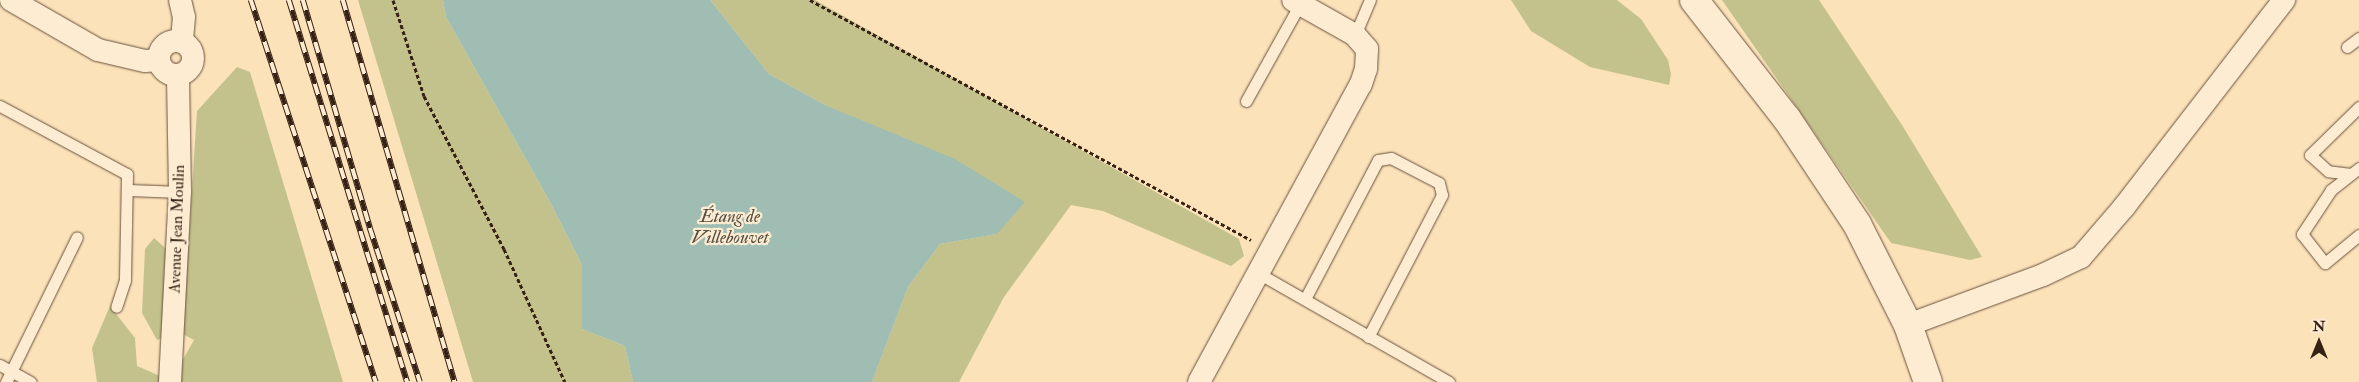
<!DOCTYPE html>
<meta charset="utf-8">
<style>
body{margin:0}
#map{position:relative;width:2359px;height:382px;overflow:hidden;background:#fce2b9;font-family:"IM FELL Double Pica",serif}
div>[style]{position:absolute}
.green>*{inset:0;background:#c3c28c}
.water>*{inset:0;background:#9fbdb3}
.path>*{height:3px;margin-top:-1.5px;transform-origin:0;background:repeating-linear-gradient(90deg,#372115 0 4px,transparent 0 6.5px)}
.roads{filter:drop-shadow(0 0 1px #68513e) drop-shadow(0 0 1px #68513e)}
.lane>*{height:11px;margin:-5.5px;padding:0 5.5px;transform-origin:5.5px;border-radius:5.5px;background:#fdecd2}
.street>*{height:22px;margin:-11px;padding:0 11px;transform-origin:11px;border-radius:11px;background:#fdecd2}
.street>.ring{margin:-11px;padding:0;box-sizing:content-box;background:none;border:22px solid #fdecd2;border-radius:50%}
.secondary>*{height:28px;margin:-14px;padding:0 14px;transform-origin:14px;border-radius:14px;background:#fdecd2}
.rail>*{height:5.5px;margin-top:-2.75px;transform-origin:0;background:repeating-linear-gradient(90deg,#fdecd2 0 11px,#372115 0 22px);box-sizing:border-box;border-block:1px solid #372115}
span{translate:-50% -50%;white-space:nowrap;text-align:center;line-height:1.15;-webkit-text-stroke:4.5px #fdecd2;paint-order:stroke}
.street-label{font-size:16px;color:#372115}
.water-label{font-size:18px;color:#565044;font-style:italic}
.north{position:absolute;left:2294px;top:317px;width:50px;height:50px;-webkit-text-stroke:4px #fdecd2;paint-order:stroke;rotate:0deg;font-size:14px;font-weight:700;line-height:20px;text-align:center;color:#372115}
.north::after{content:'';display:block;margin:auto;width:18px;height:22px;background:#372115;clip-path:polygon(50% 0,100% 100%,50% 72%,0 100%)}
</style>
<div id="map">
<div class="green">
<div style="clip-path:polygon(358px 0,443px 0,446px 17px,550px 202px,582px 265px,582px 329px,625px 346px,633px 382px,473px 382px)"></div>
<div style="clip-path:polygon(710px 0,815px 0,1239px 239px,1244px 256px,1231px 266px,1103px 211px,1071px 205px,1004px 297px,959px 382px,872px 382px,908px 287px,940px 244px,997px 234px,827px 106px,769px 74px)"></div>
<div style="clip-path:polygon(1511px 0,1617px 0,1641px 19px,1668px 60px,1671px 74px,1669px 85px,1590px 67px,1531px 31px)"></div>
<div style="clip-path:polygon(1722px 0,1819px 0,1902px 125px,1982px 257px,1970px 260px,1891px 243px)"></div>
<div style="clip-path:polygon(237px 67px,250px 72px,343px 382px,178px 382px,182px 361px,194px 340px,179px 332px,157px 340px,142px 313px,145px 249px,154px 238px,187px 267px,197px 111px)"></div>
<div style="clip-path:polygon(110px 306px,135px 338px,137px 366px,174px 382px,97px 382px,92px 348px)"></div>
</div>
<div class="water">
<div style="clip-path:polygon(443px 0,710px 0,769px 74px,827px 106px,955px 159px,1025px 202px,997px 234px,940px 244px,908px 287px,872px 382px,633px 382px,625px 346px,582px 329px,582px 265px,550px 202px,446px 17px)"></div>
</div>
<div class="path">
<div style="left:393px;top:0;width:101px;rotate:72.1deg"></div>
<div style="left:424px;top:96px;width:173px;rotate:62.4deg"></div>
<div style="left:504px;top:249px;width:146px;rotate:65.4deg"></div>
<div style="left:810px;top:0;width:502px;rotate:28.56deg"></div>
</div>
<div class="roads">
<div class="lane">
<div style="left:1355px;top:35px;width:38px;rotate:-67deg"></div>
<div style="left:2347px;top:47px;width:15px;rotate:-37deg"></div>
<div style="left:1246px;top:101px;width:111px;rotate:-60.9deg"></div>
<div style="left:0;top:106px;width:144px;rotate:28.2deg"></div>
<div style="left:127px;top:174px;width:106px;rotate:91.1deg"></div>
<div style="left:125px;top:280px;width:28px;rotate:108deg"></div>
<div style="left:2359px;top:168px;width:36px;rotate:142deg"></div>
<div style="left:2331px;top:190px;width:53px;rotate:123.4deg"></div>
<div style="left:2302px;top:234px;width:37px;rotate:52deg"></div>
<div style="left:2325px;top:263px;width:44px;rotate:-39.5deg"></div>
<div style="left:2351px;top:174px;width:23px;rotate:-173deg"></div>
<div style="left:2328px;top:171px;width:24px;rotate:-138deg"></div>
<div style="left:2310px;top:155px;width:69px;rotate:-44.4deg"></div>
<div style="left:129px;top:190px;width:51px;rotate:2.2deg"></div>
<div style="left:1258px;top:273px;width:220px;rotate:29.7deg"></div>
<div style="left:1305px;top:299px;width:157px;rotate:-62.3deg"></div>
<div style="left:1378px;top:160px;width:13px;rotate:-9deg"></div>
<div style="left:1391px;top:158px;width:54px;rotate:27.5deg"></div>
<div style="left:1439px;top:183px;width:12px;rotate:76deg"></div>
<div style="left:1442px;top:195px;width:160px;rotate:117.5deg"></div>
<div style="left:0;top:365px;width:35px;rotate:29deg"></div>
<div style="left:6px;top:382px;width:161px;rotate:-63.9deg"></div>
</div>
<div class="street">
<div style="left:11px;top:0;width:100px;rotate:29.9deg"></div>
<div style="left:98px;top:50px;width:48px;rotate:13.2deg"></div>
<div style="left:145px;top:61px;width:14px;rotate:-4deg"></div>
<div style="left:180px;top:0;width:17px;rotate:77deg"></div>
<div style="left:184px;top:17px;width:24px;rotate:95deg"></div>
<div class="ring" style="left:159px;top:41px;width:12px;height:12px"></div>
<div style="left:1908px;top:325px;width:144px;rotate:-20.3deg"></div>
<div style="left:2043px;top:275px;width:42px;rotate:-25.3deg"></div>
<div style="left:2081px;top:257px;width:66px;rotate:-49.3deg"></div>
<div style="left:2124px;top:207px;width:262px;rotate:-52.3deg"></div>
<div style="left:170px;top:382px;width:190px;rotate:-87deg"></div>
<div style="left:180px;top:192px;width:116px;rotate:-91deg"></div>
<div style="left:1199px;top:382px;width:339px;rotate:-61.5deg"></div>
<div style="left:1361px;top:84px;width:16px;rotate:-72deg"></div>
<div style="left:1366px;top:69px;width:20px;rotate:-87deg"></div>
<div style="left:1367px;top:49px;width:18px;rotate:-131deg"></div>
<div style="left:1355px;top:35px;width:71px;rotate:-150.6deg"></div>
</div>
<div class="secondary">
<div style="left:1694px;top:0;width:151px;rotate:52deg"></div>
<div style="left:1787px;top:119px;width:126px;rotate:56.3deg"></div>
<div style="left:1857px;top:224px;width:113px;rotate:63.2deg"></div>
<div style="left:1908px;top:325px;width:60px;rotate:70.7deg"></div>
</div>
</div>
<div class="rail">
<div style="left:251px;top:0;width:402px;rotate:71.9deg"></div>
<div style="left:289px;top:0;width:400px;rotate:72.8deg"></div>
<div style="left:303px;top:0;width:238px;rotate:73.6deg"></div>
<div style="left:370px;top:228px;width:162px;rotate:72deg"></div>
<div style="left:343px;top:0;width:398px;rotate:73.7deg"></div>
</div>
<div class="street-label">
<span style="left:177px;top:229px;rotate:-88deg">Avenue Jean Moulin</span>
</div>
<div class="water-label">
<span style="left:730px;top:228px">Étang de<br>Villebouvet</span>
</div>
<div class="north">N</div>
</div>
